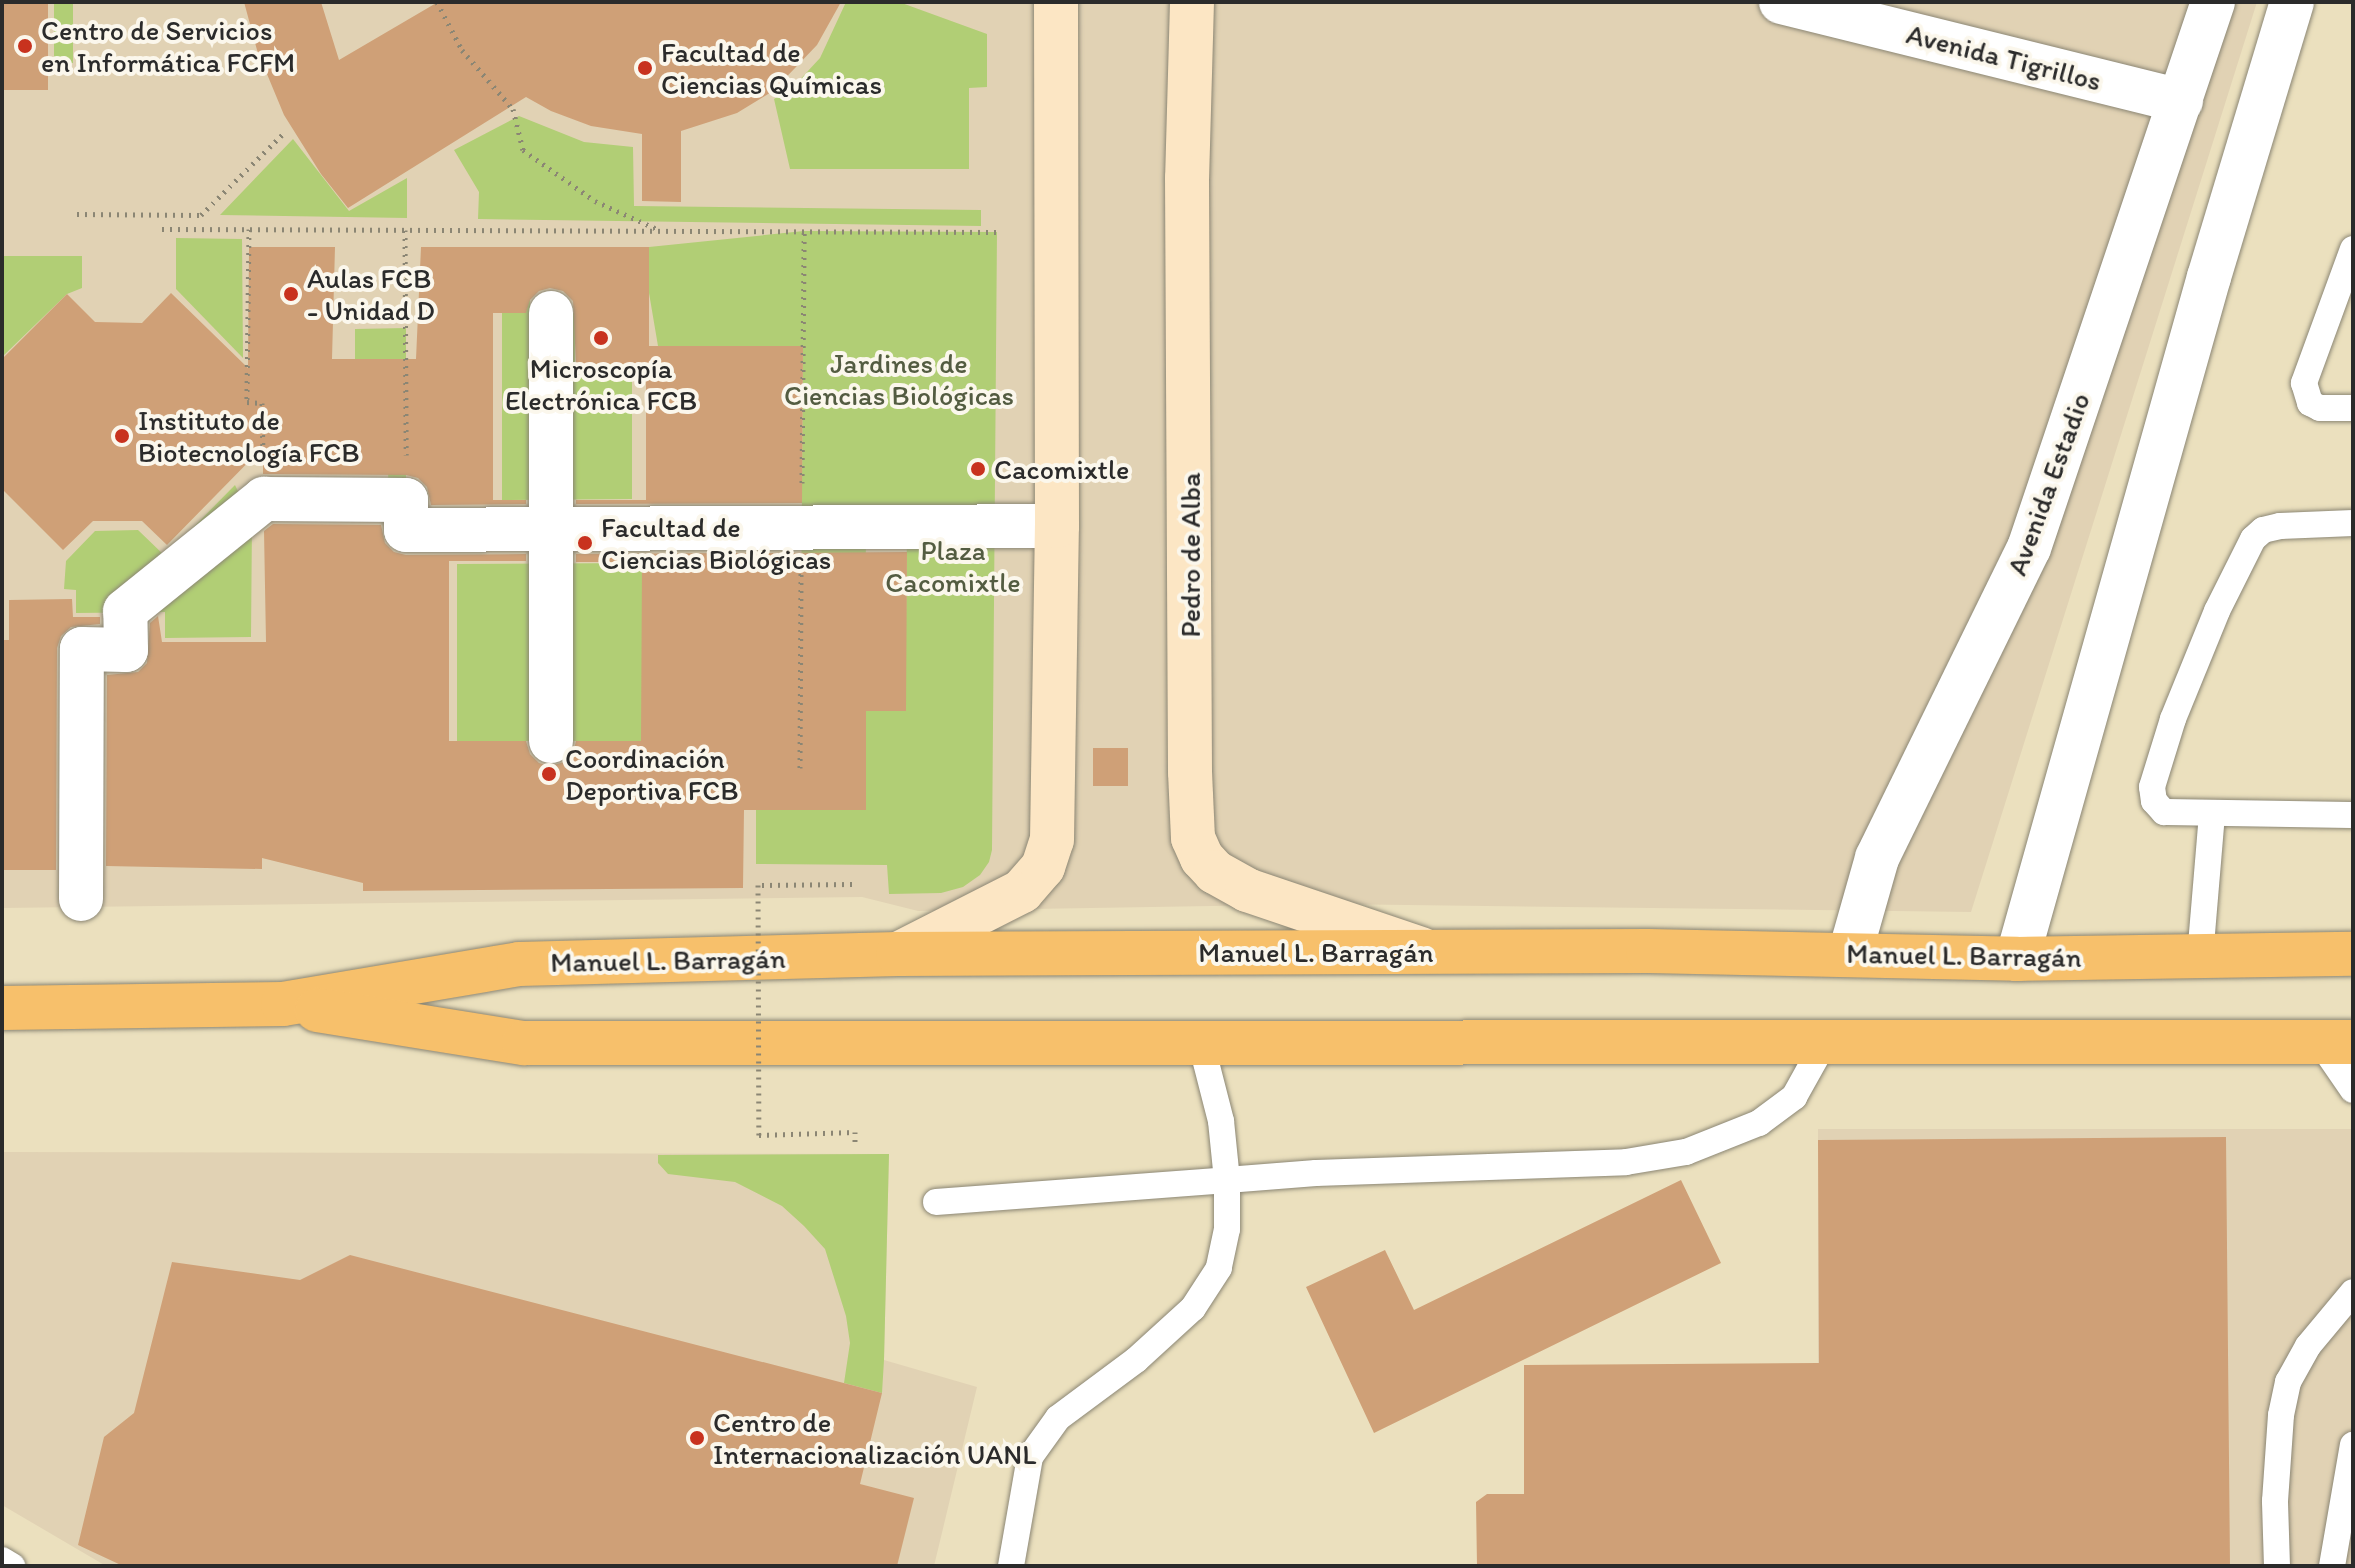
<!DOCTYPE html>
<meta charset="utf-8">
<style>
body{margin:0}
#map{position:relative;width:2355px;height:1568px;overflow:hidden;background:#ebe0be;font-family:Itim,sans-serif}
div>[style]{position:absolute}
.built>*{inset:0;background:#e1d2b4;transform-origin:0 0}
.green>*{inset:0;background:#b1ce75;transform-origin:0 0}
.building>*{inset:0;background:#cfa077;transform-origin:0 0}
.path>*{height:5px;margin-top:-2.5px;transform-origin:0;background:repeating-linear-gradient(90deg,#8b8674 0 2px,transparent 0 8px)}
.roads{filter:drop-shadow(0 0 2px #8b8674) drop-shadow(0 0 2px #8b8674)}
.lane>*{height:26px;margin:-13px;padding:0 13px;transform-origin:13px;border-radius:13px;background:#fff}
.street>*{height:44px;margin:-22px;padding:0 22px;transform-origin:22px;border-radius:22px;background:#fff}
.secondary>*{height:44px;margin:-22px;padding:0 22px;transform-origin:22px;border-radius:22px;background:#fce6c4}
.highway>*{height:44px;margin:-22px;padding:0 22px;transform-origin:22px;border-radius:22px;background:#f7c06b}
.path-bridge>*{height:5px;margin-top:-2.5px;transform-origin:0;background:repeating-linear-gradient(90deg,#8b8674 0 2px,transparent 0 8px)}
.dots>*{width:22px;height:22px;translate:-50% -50%;box-sizing:border-box;border:4px solid #fbf7ec;border-radius:50%}
span{translate:-50% -50%;white-space:nowrap;text-align:center;line-height:1.15;-webkit-text-stroke:8px #fbf7ec;paint-order:stroke}
.poi-label{font-size:28px;color:#2b2b2b}
.left{translate:0 -50%;text-align:left}
.street-label{font-size:28px;color:#2b2b2b}
.park-label{font-size:28px;color:#535c41}
.frame{position:absolute;inset:0;border:4px solid #2b2b2b;pointer-events:none}
</style>
<div id="map">
<div class="built">
<div style="clip-path:polygon(2px 2px,2257px 2px,1971px 912px,1328px 904px,918px 911px,862px 897px,2px 908px)"></div>
<div style="left:2353px;top:1129px;width:437px;height:535px;rotate:90deg"></div>
<div style="clip-path:polygon(2px 1152px,889px 1154px,884px 1360px,977px 1387px,934px 1566px,106px 1566px,2px 1505px)"></div>
</div>
<div class="green">
<div style="left:54px;top:2px;width:19px;height:61px"></div>
<div style="clip-path:polygon(846px 2px,899px 2px,987px 34px,987px 87px,969px 88px,969px 169px,790px 169px,774px 99px,794px 86px,820px 58px)"></div>
<div style="clip-path:polygon(519px 116px,584px 142px,633px 147px,634px 206px,981px 210px,981px 226px,478px 219px,479px 192px,454px 150px)"></div>
<div style="clip-path:polygon(293px 139px,349px 211px,407px 178px,407px 218px,220px 215px)"></div>
<div style="clip-path:polygon(evenodd,804px 231px,997px 232px,992px 850px,989px 862px,980px 875px,963px 887px,941px 893px,889px 894px,887px 865px,756px 864px,756px 810px,866px 810px,800px 768px,803px 347px,658px 346px,649px 293px,649px 247px,804px 231px,866px 526px,907px 527px,905px 711px,865px 711px,866px 526px)"></div>
<div style="clip-path:polygon(176px 238px,242px 239px,243px 358px,176px 289px)"></div>
<div style="clip-path:polygon(2px 256px,82px 256px,82px 288px,67px 294px,2px 357px)"></div>
<div style="clip-path:polygon(502px 293px,530px 293px,530px 313px,575px 313px,575px 364px,632px 364px,632px 499px,502px 500px)"></div>
<div style="clip-path:polygon(406px 328px,406px 500px,388px 500px,389px 359px,355px 359px,355px 329px)"></div>
<div style="clip-path:polygon(235px 485px,252px 521px,251px 637px,165px 638px,165px 612px,76px 613px,76px 590px,64px 589px,66px 561px,95px 531px,138px 530px,165px 556px)"></div>
<div style="clip-path:polygon(644px 563px,644px 741px,493px 741px,457px 756px,457px 564px)"></div>
<div style="clip-path:polygon(889px 1154px,884px 1360px,882px 1393px,844px 1383px,850px 1343px,846px 1316px,825px 1249px,804px 1226px,782px 1206px,735px 1182px,668px 1174px,658px 1163px,658px 1155px)"></div>
</div>
<div class="building">
<div style="left:2px;top:2px;width:46px;height:88px"></div>
<div style="clip-path:polygon(244px 2px,321px 2px,339px 60px,438px 2px,841px 2px,817px 45px,773px 91px,737px 113px,681px 131px,681px 202px,642px 201px,642px 134px,591px 126px,551px 111px,526px 97px,348px 208px,321px 174px,284px 115px,257px 50px)"></div>
<div style="clip-path:polygon(249px 247px,335px 247px,332px 359px,416px 359px,421px 247px,649px 247px,649px 346px,803px 346px,802px 503px,576px 504px,576px 500px,646px 500px,646px 364px,576px 364px,573px 301px,563px 291px,550px 288px,539px 291px,530px 300px,526px 313px,493px 313px,493px 500px,526px 500px,526px 504px,431px 505px,427px 487px,418px 478px,406px 475px,263px 474px,263px 447px,167px 545px,142px 521px,93px 521px,63px 550px,2px 489px,2px 359px,67px 294px,95px 322px,142px 323px,171px 293px,248px 368px)"></div>
<div style="clip-path:polygon(273px 524px,381px 525px,385px 543px,394px 552px,406px 555px,526px 554px,526px 561px,449px 561px,449px 741px,526px 741px,530px 754px,539px 763px,550px 766px,564px 762px,573px 753px,576px 741px,641px 741px,642px 562px,576px 562px,576px 554px,907px 552px,906px 711px,866px 711px,866px 810px,744px 810px,743px 888px,363px 891px,363px 883px,262px 858px,262px 869px,106px 866px,107px 675px,138px 672px,147px 663px,150px 623px,158px 616px,162px 642px,266px 642px,264px 531px)"></div>
<div style="clip-path:polygon(72px 599px,73px 617px,100px 617px,100px 624px,71px 627px,61px 636px,57px 648px,56px 870px,2px 870px,2px 640px,9px 640px,9px 600px)"></div>
<div style="left:1093px;top:748px;width:35px;height:38px"></div>
<div style="clip-path:polygon(2226px 1137px,2230px 1566px,1477px 1566px,1476px 1502px,1487px 1494px,1524px 1494px,1524px 1365px,1819px 1363px,1818px 1140px)"></div>
<div style="clip-path:polygon(1681px 1180px,1721px 1263px,1374px 1433px,1306px 1287px,1385px 1250px,1414px 1310px)"></div>
<div style="clip-path:polygon(350px 1255px,882px 1393px,860px 1484px,914px 1498px,897px 1566px,123px 1566px,78px 1545px,104px 1437px,134px 1413px,172px 1262px,300px 1280px)"></div>
</div>
<div class="path">
<div style="left:437px;top:2px;width:54px;rotate:62.5deg"></div>
<div style="left:462px;top:50px;width:78px;rotate:49.2deg"></div>
<div style="left:513px;top:109px;width:42px;rotate:76.3deg"></div>
<div style="left:523px;top:150px;width:88px;rotate:35.3deg"></div>
<div style="left:595px;top:201px;width:68px;rotate:24.3deg"></div>
<div style="left:77px;top:214px;width:124px;rotate:0.5deg"></div>
<div style="left:201px;top:215px;width:117px;rotate:-44.7deg"></div>
<div style="left:162px;top:229px;width:835px;rotate:0.21deg"></div>
<div style="left:249px;top:229px;width:173px;rotate:90.7deg"></div>
<div style="left:247px;top:402px;width:15px;rotate:4deg"></div>
<div style="left:262px;top:403px;width:51px;rotate:88.9deg"></div>
<div style="left:405px;top:230px;width:225px;rotate:89.7deg"></div>
<div style="left:802px;top:483px;width:252px;rotate:-89.5deg"></div>
<div style="left:800px;top:768px;width:195px;rotate:-89.7deg"></div>
</div>
<div class="roads">
<div class="lane">
<div style="left:2353px;top:249px;width:143px;rotate:110.1deg"></div>
<div style="left:2304px;top:383px;width:21px;rotate:73deg"></div>
<div style="left:2310px;top:403px;width:11px;rotate:27deg"></div>
<div style="left:2320px;top:408px;width:33px"></div>
<div style="left:2353px;top:523px;width:73px;rotate:177.6deg"></div>
<div style="left:2280px;top:526px;width:17px;rotate:167deg"></div>
<div style="left:2263px;top:530px;width:13px;rotate:138deg"></div>
<div style="left:2253px;top:539px;width:80px;rotate:116.6deg"></div>
<div style="left:2217px;top:611px;width:117px;rotate:112.2deg"></div>
<div style="left:2173px;top:719px;width:71px;rotate:107.2deg"></div>
<div style="left:2152px;top:787px;width:14px;rotate:82deg"></div>
<div style="left:2154px;top:801px;width:15px;rotate:48deg"></div>
<div style="left:2164px;top:812px;width:189px;rotate:0.9deg"></div>
<div style="left:2200px;top:957px;width:144px;rotate:-85.2deg"></div>
<div style="left:2320px;top:1042px;width:58px;rotate:55.5deg"></div>
<div style="left:1201px;top:1043px;width:81px;rotate:75.6deg"></div>
<div style="left:1221px;top:1121px;width:59px;rotate:84.2deg"></div>
<div style="left:1227px;top:1180px;width:89px;rotate:-4.5deg"></div>
<div style="left:1316px;top:1173px;width:310px;rotate:-2deg"></div>
<div style="left:1626px;top:1162px;width:61px;rotate:-9.5deg"></div>
<div style="left:1686px;top:1152px;width:79px;rotate:-21.7deg"></div>
<div style="left:1759px;top:1123px;width:44px;rotate:-36.6deg"></div>
<div style="left:1794px;top:1097px;width:62px;rotate:-60.9deg"></div>
<div style="left:936px;top:1202px;width:292px;rotate:-4.3deg"></div>
<div style="left:1227px;top:1180px;width:49px;rotate:90deg"></div>
<div style="left:1227px;top:1229px;width:40px;rotate:102deg"></div>
<div style="left:1219px;top:1268px;width:48px;rotate:123deg"></div>
<div style="left:1193px;top:1308px;width:77px;rotate:137.6deg"></div>
<div style="left:1136px;top:1360px;width:97px;rotate:143.4deg"></div>
<div style="left:1058px;top:1418px;width:48px;rotate:125.7deg"></div>
<div style="left:1030px;top:1457px;width:111px;rotate:99.9deg"></div>
<div style="left:2px;top:1560px;width:12px;rotate:31deg"></div>
<div style="left:2277px;top:1566px;width:65px;rotate:-91.8deg"></div>
<div style="left:2275px;top:1501px;width:86px;rotate:-86deg"></div>
<div style="left:2281px;top:1415px;width:34px;rotate:-78deg"></div>
<div style="left:2288px;top:1382px;width:41px;rotate:-60.9deg"></div>
<div style="left:2308px;top:1346px;width:70px;rotate:-50.2deg"></div>
<div style="left:2332px;top:1566px;width:123px;rotate:-80.2deg"></div>
</div>
<div class="street">
<div style="left:1781px;top:2px;width:412px;rotate:13.9deg"></div>
<div style="left:551px;top:313px;width:428px;rotate:90deg"></div>
<div style="left:81px;top:899px;width:250px;rotate:-89.8deg"></div>
<div style="left:82px;top:649px;width:44px;rotate:1.3deg"></div>
<div style="left:126px;top:650px;width:39px;rotate:-91deg"></div>
<div style="left:125px;top:611px;width:179px;rotate:-38.9deg"></div>
<div style="left:264px;top:499px;width:142px;rotate:0.4deg"></div>
<div style="left:406px;top:500px;width:30px;rotate:90deg"></div>
<div style="left:406px;top:530px;width:651px;rotate:-0.35deg"></div>
<div style="left:1850px;top:953px;width:99px;rotate:-74.1deg"></div>
<div style="left:1877px;top:858px;width:345px;rotate:-63.9deg"></div>
<div style="left:2029px;top:548px;width:576px;rotate:-71.38deg"></div>
<div style="left:2017px;top:959px;width:709px;rotate:-74.28deg"></div>
<div style="left:2209px;top:277px;width:287px;rotate:-73.2deg"></div>
</div>
<div class="secondary">
<div style="left:1192px;top:2px;width:176px;rotate:91.6deg"></div>
<div style="left:1187px;top:178px;width:594px;rotate:89.71deg"></div>
<div style="left:1190px;top:772px;width:66px;rotate:87.4deg"></div>
<div style="left:1193px;top:838px;width:22px;rotate:66deg"></div>
<div style="left:1202px;top:858px;width:19px;rotate:47deg"></div>
<div style="left:1215px;top:872px;width:37px;rotate:29deg"></div>
<div style="left:1247px;top:890px;width:184px;rotate:18.7deg"></div>
<div style="left:898px;top:954px;width:139px;rotate:-26.9deg"></div>
<div style="left:1022px;top:891px;width:32px;rotate:-49deg"></div>
<div style="left:1043px;top:867px;width:28px;rotate:-72deg"></div>
<div style="left:1052px;top:840px;width:314px;rotate:-89.1deg"></div>
<div style="left:1057px;top:526px;width:524px;rotate:-90.11deg"></div>
</div>
<div class="highway">
<div style="left:2px;top:1008px;width:281px;rotate:-0.8deg"></div>
<div style="left:283px;top:1004px;width:239px;rotate:-9.6deg"></div>
<div style="left:519px;top:964px;width:379px;rotate:-1.5deg"></div>
<div style="left:898px;top:954px;width:750px;rotate:-0.23deg"></div>
<div style="left:1648px;top:951px;width:369px;rotate:1.2deg"></div>
<div style="left:2017px;top:959px;width:336px;rotate:-0.9deg"></div>
<div style="left:317px;top:1010px;width:210px;rotate:9.1deg"></div>
<div style="left:524px;top:1043px;width:1829px;rotate:-0.03deg"></div>
</div>
</div>
<div class="path-bridge">
<div style="left:852px;top:884px;width:94px;rotate:179.4deg"></div>
<div style="left:758px;top:885px;width:250px;rotate:89.8deg"></div>
<div style="left:759px;top:1135px;width:96px;rotate:-1.8deg"></div>
<div style="left:855px;top:1132px;width:10px;rotate:90deg"></div>
</div>
<div class="dots">
<div style="left:25px;top:46px;background:#c8321e"></div>
<div style="left:645px;top:68px;background:#c8321e"></div>
<div style="left:291px;top:294px;background:#c8321e"></div>
<div style="left:601px;top:338px;background:#c8321e"></div>
<div style="left:122px;top:436px;background:#c8321e"></div>
<div style="left:978px;top:469px;background:#c8321e"></div>
<div style="left:585px;top:543px;background:#c8321e"></div>
<div style="left:549px;top:774px;background:#c8321e"></div>
<div style="left:697px;top:1438px;background:#c8321e"></div>
</div>
<div class="poi-label">
<span class="left" style="left:41px;top:46px">Centro de Servicios<br>en Informática FCFM</span>
<span class="left" style="left:661px;top:68px">Facultad de<br>Ciencias Químicas</span>
<span class="left" style="left:307px;top:294px">Aulas FCB<br>- Unidad D</span>
<span style="left:601px;top:384px">Microscopía<br>Electrónica FCB</span>
<span class="left" style="left:138px;top:436px">Instituto de<br>Biotecnología FCB</span>
<span class="left" style="left:994px;top:469px">Cacomixtle</span>
<span class="left" style="left:601px;top:543px">Facultad de<br>Ciencias Biológicas</span>
<span class="left" style="left:565px;top:774px">Coordinación<br>Deportiva FCB</span>
<span class="left" style="left:713px;top:1438px">Centro de<br>Internacionalización UANL</span>
</div>
<div class="street-label">
<span style="left:2004px;top:57px;rotate:14deg">Avenida Tigrillos</span>
<span style="left:2048px;top:484px;rotate:-70deg">Avenida Estadio</span>
<span style="left:1190px;top:555px;rotate:-90deg">Pedro de Alba</span>
<span style="left:1316px;top:952px">Manuel L. Barragán</span>
<span style="left:1964px;top:955px;rotate:1deg">Manuel L. Barragán</span>
<span style="left:668px;top:960px;rotate:-1deg">Manuel L. Barragán</span>
</div>
<div class="park-label">
<span style="left:899px;top:379px">Jardines de<br>Ciencias Biológicas</span>
<span style="left:953px;top:566px">Plaza<br>Cacomixtle</span>
</div>
<div class="frame"></div>
</div>
